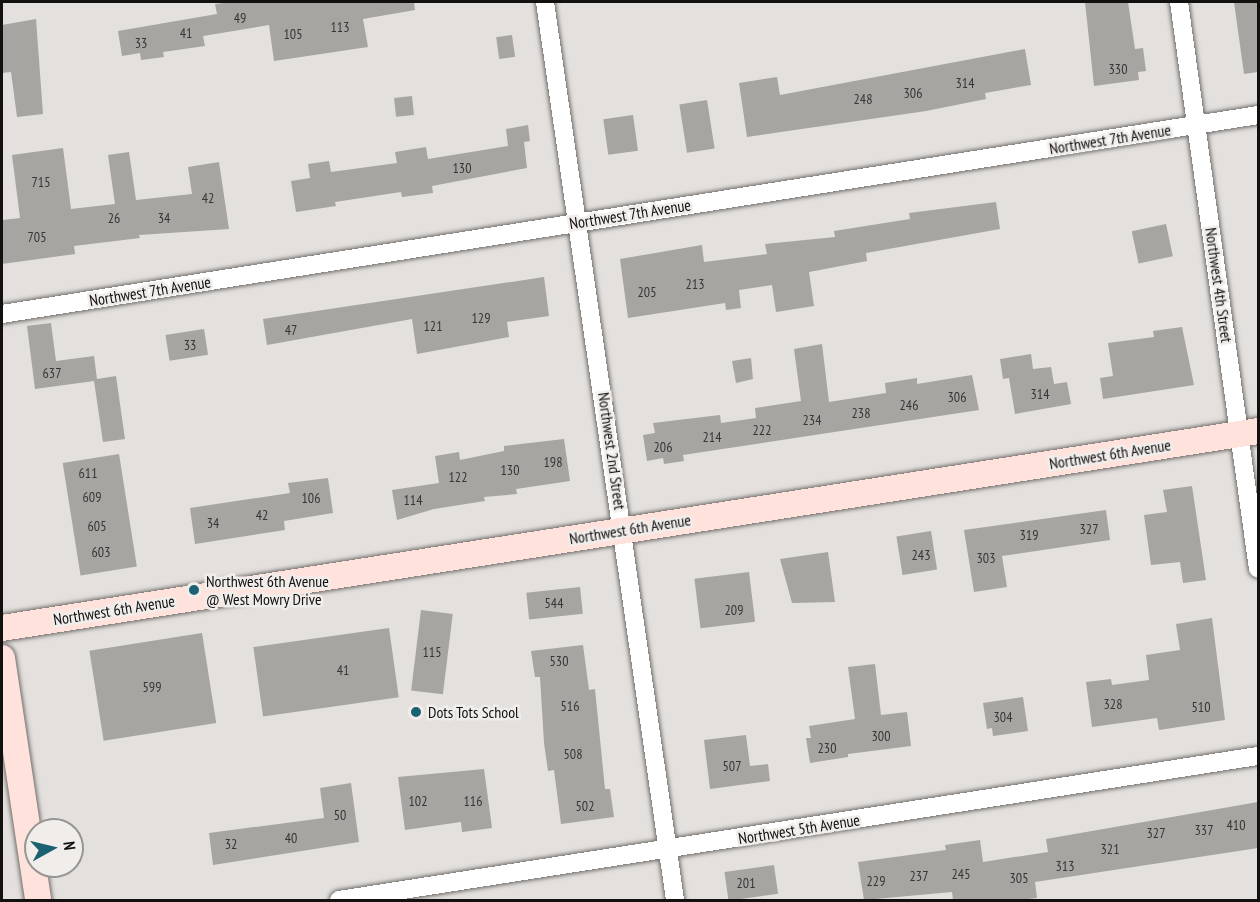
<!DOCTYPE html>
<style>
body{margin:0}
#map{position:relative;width:1260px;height:902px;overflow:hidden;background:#e3e0dd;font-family:"PT Sans Narrow",sans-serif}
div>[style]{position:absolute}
.building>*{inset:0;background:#a6a5a2;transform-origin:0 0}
.roads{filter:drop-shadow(0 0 2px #716e6c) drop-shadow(0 0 2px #716e6c)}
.street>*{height:18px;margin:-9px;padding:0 9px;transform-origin:9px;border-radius:9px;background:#fff}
.secondary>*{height:26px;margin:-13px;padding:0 13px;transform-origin:13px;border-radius:13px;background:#ffe2db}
.dots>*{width:16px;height:16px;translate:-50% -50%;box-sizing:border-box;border:3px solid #f0edeb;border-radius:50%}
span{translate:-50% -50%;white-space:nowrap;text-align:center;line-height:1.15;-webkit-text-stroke:5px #f0edeb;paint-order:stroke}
.number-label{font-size:14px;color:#373634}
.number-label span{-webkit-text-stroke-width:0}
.street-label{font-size:16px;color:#121110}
.poi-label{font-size:16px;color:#121110}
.left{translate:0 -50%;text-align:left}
.frame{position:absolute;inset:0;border:3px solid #121110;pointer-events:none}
.north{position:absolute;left:24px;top:818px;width:60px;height:60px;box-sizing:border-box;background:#f0edeb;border:2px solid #979593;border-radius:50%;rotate:82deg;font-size:16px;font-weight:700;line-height:24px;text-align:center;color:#121110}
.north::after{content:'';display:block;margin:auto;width:21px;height:27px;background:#1a6271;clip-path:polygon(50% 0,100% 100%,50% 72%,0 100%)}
</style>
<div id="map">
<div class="building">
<div style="clip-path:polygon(232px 2px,414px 2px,415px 10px,363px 19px,368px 47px,274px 61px,269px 25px,203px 36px,205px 46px,163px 52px,164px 57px,141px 60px,140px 53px,122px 56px,118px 31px,217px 14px,215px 4px)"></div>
<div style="clip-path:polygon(1085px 2px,1128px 2px,1135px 49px,1143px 48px,1146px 71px,1138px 72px,1139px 80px,1094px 86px)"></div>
<div style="clip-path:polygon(1234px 2px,1258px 2px,1258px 72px,1244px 74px)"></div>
<div style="clip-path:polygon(36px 19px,43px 114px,17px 117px,11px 72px,2px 73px,2px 25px)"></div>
<div style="left:512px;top:35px;width:22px;height:16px;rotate:82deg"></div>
<div style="clip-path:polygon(1025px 49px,1031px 85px,985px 93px,986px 99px,926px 111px,747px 137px,739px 83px,777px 77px,780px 95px)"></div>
<div style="left:412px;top:96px;width:19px;height:18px;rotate:84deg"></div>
<div style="left:707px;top:100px;width:49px;height:28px;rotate:81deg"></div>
<div style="left:633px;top:115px;width:36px;height:30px;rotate:82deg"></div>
<div style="clip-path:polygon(528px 125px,530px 141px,524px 142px,527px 168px,432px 186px,433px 193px,402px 197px,401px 192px,335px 202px,336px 206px,296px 212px,291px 181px,310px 178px,308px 164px,329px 161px,331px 172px,397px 163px,395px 152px,426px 147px,428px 159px,508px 146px,506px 129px)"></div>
<div style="clip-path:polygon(63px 148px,71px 209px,115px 204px,108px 155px,129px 152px,136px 200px,192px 194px,188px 167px,219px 162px,229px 229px,139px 235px,140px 238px,74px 246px,75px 254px,2px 264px,2px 220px,20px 218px,12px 155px)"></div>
<div style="clip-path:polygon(996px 202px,1000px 229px,866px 253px,867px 261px,809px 272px,814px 306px,776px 312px,772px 285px,739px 290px,741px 308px,726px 310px,725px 303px,628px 318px,620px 259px,702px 245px,704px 262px,767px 254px,765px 244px,835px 237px,834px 231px,910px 219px,909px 213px)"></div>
<div style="left:1166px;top:224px;width:33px;height:35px;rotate:78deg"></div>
<div style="clip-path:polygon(544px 277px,549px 316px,507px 322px,509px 337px,417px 354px,412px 319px,267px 345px,263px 319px)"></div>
<div style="clip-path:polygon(51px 323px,56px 361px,94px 356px,97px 379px,116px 376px,125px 439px,103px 442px,94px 381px,35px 389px,27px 326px)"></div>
<div style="clip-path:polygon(1182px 327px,1194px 385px,1103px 399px,1100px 378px,1113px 376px,1108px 343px,1154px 337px,1153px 331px)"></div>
<div style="left:204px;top:329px;width:26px;height:39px;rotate:81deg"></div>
<div style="clip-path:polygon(822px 344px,829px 402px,886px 393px,885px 383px,917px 378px,917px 384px,972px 375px,979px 410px,683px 455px,684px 461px,664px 464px,663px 458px,647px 461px,643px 435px,655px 433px,653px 423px,720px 415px,721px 423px,756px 418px,755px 408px,801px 401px,794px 349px)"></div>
<div style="clip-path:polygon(1031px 354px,1033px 369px,1051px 367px,1054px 384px,1067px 382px,1071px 404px,1015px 414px,1009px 378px,1003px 379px,1000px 359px)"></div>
<div style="clip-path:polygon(751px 358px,753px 379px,736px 383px,732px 361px)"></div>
<div style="clip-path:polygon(564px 439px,570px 481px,516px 489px,517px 494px,484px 497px,485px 501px,434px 509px,397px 520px,392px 490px,439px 483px,435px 456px,459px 452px,460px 460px,504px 451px,504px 446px)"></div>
<div style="left:119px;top:454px;width:114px;height:57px;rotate:81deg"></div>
<div style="clip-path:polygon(328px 478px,333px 513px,284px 521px,285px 530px,195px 544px,190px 508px,290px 493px,288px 483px)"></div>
<div style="clip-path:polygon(1192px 486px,1206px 580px,1183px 583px,1180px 562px,1151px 565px,1144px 515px,1167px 512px,1163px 490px)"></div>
<div style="clip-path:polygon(1106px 510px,1110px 540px,1002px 556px,1007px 587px,974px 592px,964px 530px)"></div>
<div style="left:931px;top:531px;width:39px;height:35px;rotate:81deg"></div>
<div style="clip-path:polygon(828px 552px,835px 602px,792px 603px,780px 559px)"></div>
<div style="left:749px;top:572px;width:50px;height:55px;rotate:83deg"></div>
<div style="left:580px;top:587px;width:27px;height:54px;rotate:84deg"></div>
<div style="left:421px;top:610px;width:32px;height:81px;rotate:7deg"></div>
<div style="clip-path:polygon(1212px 618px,1225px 720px,1159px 730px,1157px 718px,1092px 727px,1086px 682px,1111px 679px,1112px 685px,1149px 680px,1146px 655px,1180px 650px,1176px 624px)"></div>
<div style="left:389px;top:628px;width:70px;height:137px;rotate:82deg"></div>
<div style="left:202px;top:633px;width:91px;height:114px;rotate:81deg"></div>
<div style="clip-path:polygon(583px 645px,589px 690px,595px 689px,605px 789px,610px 789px,614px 817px,561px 824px,554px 770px,548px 771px,544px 743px,540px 677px,535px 677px,531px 651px)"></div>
<div style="clip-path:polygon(875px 664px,881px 715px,907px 712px,911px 746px,848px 754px,848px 757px,810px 763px,806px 738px,811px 738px,809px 726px,855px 719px,848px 667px)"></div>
<div style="clip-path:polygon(1023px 697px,1028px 731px,993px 736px,992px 728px,987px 729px,983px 703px)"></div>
<div style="clip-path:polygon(746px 735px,750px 766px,768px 764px,770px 781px,710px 789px,704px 740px)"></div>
<div style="clip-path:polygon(484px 769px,492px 828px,462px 832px,461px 822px,405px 830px,398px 777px)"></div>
<div style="clip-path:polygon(351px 783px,359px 842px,213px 865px,209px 833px,324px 818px,320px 788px)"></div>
<div style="clip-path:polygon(1258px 802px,1258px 848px,1035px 882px,1037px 898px,1018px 900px,953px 900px,952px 892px,864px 900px,858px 862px,946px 850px,945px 845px,980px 840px,983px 862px,1048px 852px,1046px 839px)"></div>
<div style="left:774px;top:865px;width:29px;height:50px;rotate:82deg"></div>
</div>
<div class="roads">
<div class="street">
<div style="left:545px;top:2px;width:907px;rotate:81.76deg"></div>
<div style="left:1179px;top:2px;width:572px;rotate:82.07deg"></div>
<div style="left:2px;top:314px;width:1272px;rotate:-9deg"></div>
<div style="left:339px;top:900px;width:930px;rotate:-8.91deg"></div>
</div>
<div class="secondary">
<div style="left:2px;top:628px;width:1271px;rotate:-8.91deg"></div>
<div style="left:2px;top:658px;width:245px;rotate:81.5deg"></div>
</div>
</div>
<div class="dots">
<div style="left:194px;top:590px;background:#1a6271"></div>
<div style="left:416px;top:712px;background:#1a6271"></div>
</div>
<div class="number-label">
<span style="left:240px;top:18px">49</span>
<span style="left:340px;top:27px">113</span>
<span style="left:186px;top:33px">41</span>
<span style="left:293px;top:34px">105</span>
<span style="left:141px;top:43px">33</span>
<span style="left:1118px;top:69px">330</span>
<span style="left:965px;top:83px">314</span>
<span style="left:913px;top:93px">306</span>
<span style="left:863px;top:99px">248</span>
<span style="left:462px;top:168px">130</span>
<span style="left:41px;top:182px">715</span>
<span style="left:208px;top:198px">42</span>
<span style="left:114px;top:218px">26</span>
<span style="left:164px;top:218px">34</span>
<span style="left:37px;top:237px">705</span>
<span style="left:695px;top:284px">213</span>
<span style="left:647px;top:292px">205</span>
<span style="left:481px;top:318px">129</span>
<span style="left:433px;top:326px">121</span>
<span style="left:291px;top:330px">47</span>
<span style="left:190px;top:345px">33</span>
<span style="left:52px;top:373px">637</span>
<span style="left:1040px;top:394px">314</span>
<span style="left:957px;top:397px">306</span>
<span style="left:909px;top:405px">246</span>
<span style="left:861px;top:413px">238</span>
<span style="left:812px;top:420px">234</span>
<span style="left:762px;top:430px">222</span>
<span style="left:712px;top:437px">214</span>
<span style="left:663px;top:447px">206</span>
<span style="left:553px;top:462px">198</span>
<span style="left:510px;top:470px">130</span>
<span style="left:88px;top:473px">611</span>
<span style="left:458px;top:477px">122</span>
<span style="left:92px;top:497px">609</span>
<span style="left:311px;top:498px">106</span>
<span style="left:413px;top:500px">114</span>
<span style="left:262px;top:515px">42</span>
<span style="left:213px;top:523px">34</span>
<span style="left:97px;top:526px">605</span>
<span style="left:1089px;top:529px">327</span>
<span style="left:1029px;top:535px">319</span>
<span style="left:101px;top:552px">603</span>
<span style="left:921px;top:555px">243</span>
<span style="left:986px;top:558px">303</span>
<span style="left:554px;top:603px">544</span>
<span style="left:734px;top:610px">209</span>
<span style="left:432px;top:652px">115</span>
<span style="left:559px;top:661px">530</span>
<span style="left:343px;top:670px">41</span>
<span style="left:152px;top:687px">599</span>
<span style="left:1113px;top:704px">328</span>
<span style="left:570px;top:706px">516</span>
<span style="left:1201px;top:707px">510</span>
<span style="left:1003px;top:717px">304</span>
<span style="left:881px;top:736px">300</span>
<span style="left:827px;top:748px">230</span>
<span style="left:573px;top:754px">508</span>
<span style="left:732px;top:766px">507</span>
<span style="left:418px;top:801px">102</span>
<span style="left:473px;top:801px">116</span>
<span style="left:585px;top:806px">502</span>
<span style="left:340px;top:815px">50</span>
<span style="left:1236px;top:825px">410</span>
<span style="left:1204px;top:830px">337</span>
<span style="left:1156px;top:833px">327</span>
<span style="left:291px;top:838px">40</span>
<span style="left:231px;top:844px">32</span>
<span style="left:1110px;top:849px">321</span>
<span style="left:1065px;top:866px">313</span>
<span style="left:961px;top:874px">245</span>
<span style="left:919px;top:876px">237</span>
<span style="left:1019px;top:878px">305</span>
<span style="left:876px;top:881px">229</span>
<span style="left:746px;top:883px">201</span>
</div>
<div class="street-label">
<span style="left:1110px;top:139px;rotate:-9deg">Northwest 7th Avenue</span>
<span style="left:630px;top:214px;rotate:-9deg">Northwest 7th Avenue</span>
<span style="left:1219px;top:285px;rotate:82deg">Northwest 4th Street</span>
<span style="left:150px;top:291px;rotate:-9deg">Northwest 7th Avenue</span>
<span style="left:612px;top:451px;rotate:82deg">Northwest 2nd Street</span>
<span style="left:1110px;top:454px;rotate:-9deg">Northwest 6th Avenue</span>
<span style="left:630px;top:529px;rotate:-9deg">Northwest 6th Avenue</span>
<span style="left:114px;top:610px;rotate:-9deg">Northwest 6th Avenue</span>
<span style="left:799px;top:829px;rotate:-9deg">Northwest 5th Avenue</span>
</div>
<div class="poi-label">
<span class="left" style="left:206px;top:590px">Northwest 6th Avenue<br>@ West Mowry Drive</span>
<span class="left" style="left:428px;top:712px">Dots Tots School</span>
</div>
<div class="frame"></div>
<div class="north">N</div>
</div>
